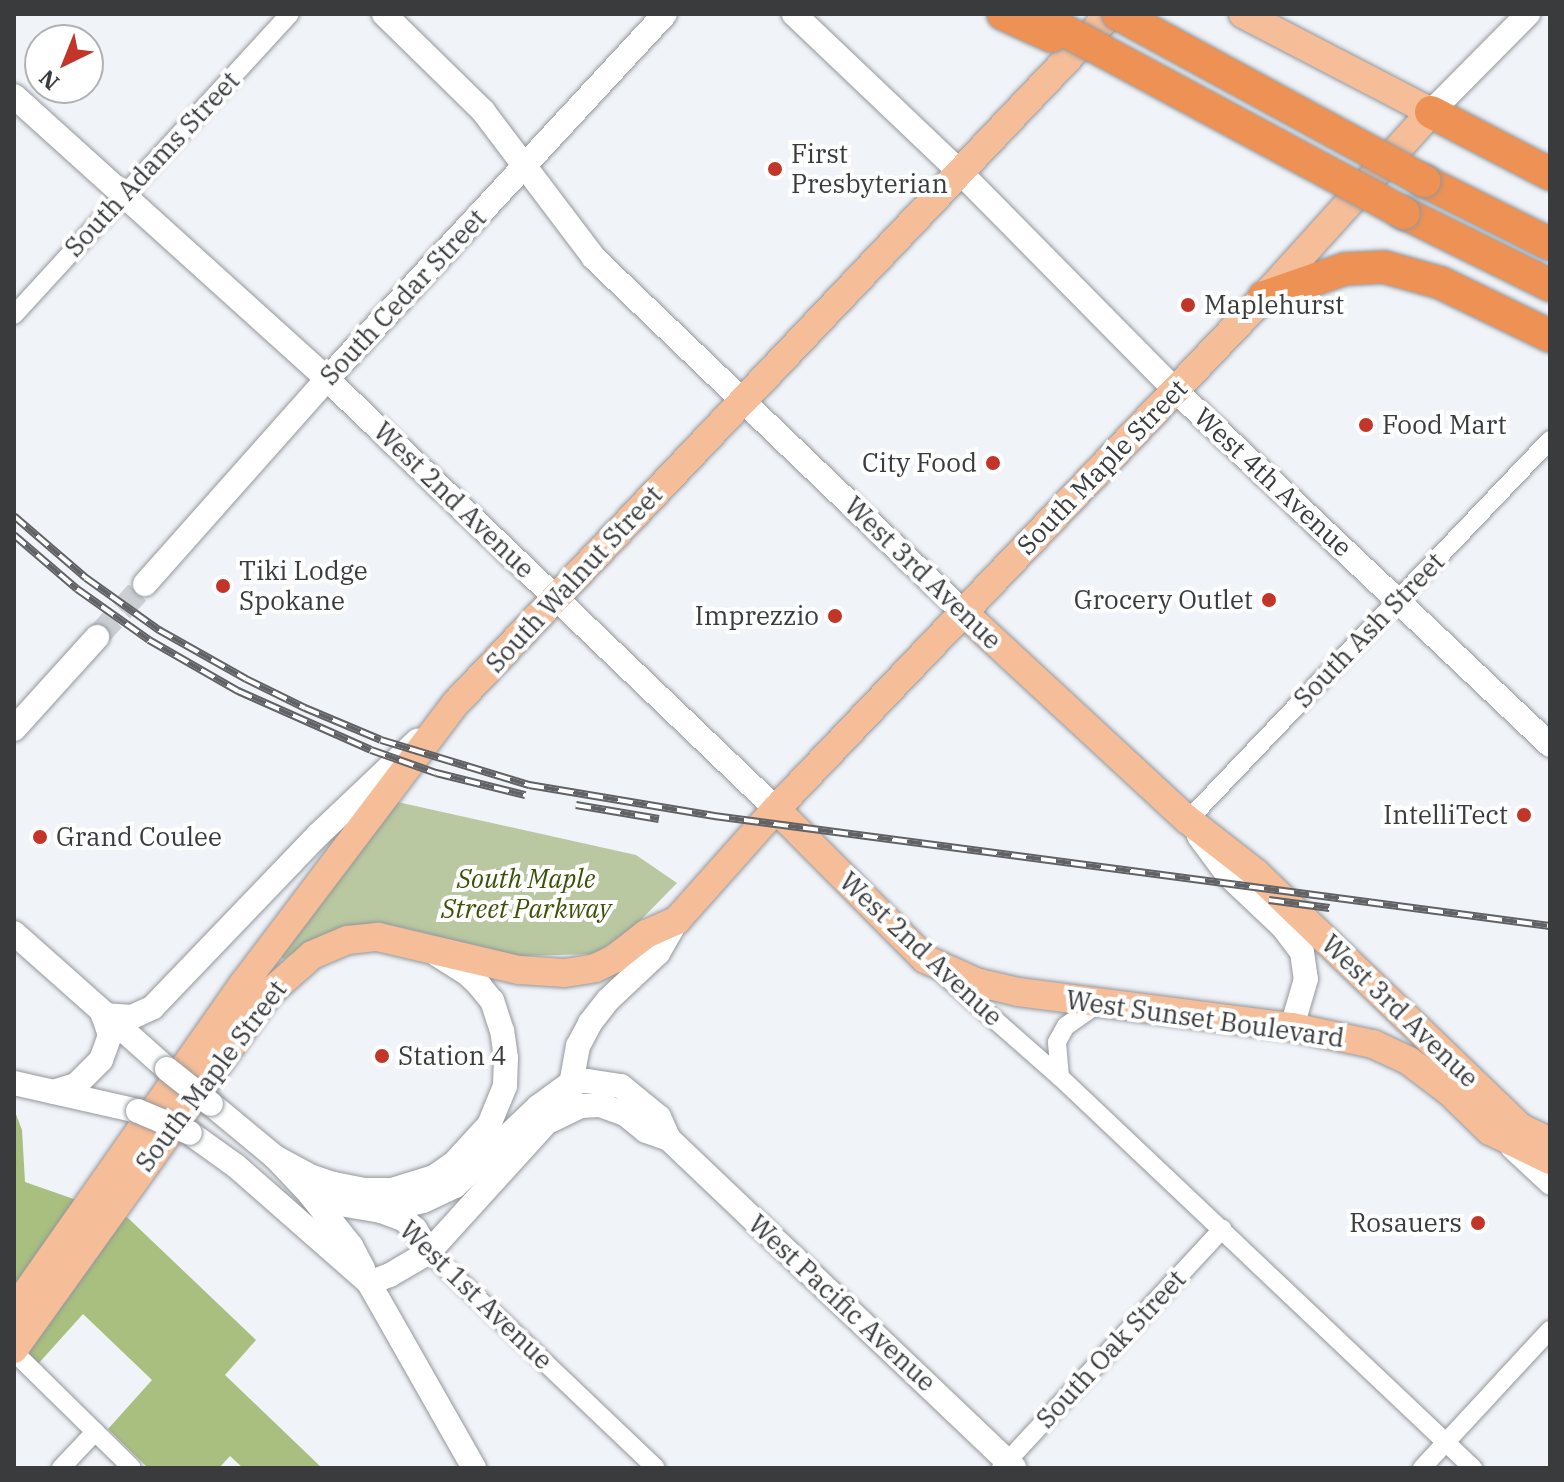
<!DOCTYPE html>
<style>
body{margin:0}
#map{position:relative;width:1564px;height:1482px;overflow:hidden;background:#f0f3f8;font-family:"IBM Plex Serif",serif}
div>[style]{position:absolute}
.green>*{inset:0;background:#b9c8a1}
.forest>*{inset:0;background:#a9bf7f}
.secondary-tunnel>*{height:24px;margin-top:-12px;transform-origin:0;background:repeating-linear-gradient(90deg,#cbced3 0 24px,transparent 0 36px)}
.roads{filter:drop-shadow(0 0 2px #93979b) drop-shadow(0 0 2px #93979b)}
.street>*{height:18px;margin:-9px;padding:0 9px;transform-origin:9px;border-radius:9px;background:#fff}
.secondary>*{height:24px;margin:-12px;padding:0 12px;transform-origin:12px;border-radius:12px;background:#fff}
.primary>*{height:28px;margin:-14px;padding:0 14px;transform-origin:14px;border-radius:14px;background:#f5bd98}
.highway>*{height:32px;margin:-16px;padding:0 16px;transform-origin:16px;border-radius:16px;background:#ee9154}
.rail>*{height:8px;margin-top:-4px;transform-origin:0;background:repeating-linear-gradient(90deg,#fff 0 15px,#606265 0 30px);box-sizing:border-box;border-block:2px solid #606265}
.bridges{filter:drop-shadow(0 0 2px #93979b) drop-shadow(0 0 2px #93979b)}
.secondary-bridge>*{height:24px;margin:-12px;padding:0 12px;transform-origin:12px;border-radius:12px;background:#fff}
.highway-bridge>*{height:32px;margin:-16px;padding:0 16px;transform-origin:16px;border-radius:16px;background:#ee9154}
.dots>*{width:22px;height:22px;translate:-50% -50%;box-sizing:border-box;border:4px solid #fff;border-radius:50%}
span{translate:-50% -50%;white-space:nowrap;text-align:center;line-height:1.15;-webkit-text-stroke:8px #fff;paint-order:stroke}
.poi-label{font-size:26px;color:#393b3d}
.left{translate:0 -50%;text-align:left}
.right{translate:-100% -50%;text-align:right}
.street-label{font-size:26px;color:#393b3d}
.park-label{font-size:26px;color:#3e5108;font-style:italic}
.frame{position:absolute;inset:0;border:16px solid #393b3d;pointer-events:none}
.north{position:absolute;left:24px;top:24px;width:80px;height:80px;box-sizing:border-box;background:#fff;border:2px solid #b0b1b1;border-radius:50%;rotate:223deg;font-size:22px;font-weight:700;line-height:32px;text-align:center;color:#393b3d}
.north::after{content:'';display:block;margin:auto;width:28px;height:36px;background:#c23528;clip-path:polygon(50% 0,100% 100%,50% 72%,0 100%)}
</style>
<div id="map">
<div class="green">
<div style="clip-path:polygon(393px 801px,636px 855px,677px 883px,631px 930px,594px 954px,518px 956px,378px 922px,324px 934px,284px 959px,279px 954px)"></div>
</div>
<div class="forest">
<div style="clip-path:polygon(14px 1109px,22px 1130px,25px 1182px,128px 1218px,256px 1340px,225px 1375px,322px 1468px,243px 1468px,230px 1456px,219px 1468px,148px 1468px,108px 1429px,152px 1380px,83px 1314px,38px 1364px,14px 1342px)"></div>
</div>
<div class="secondary-tunnel">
<div style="left:97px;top:637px;width:72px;rotate:-47.8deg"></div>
</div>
<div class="roads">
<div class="street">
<div style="left:14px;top:315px;width:408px;rotate:-47.5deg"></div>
<div style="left:1188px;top:820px;width:525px;rotate:-46.39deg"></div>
<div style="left:945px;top:976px;width:153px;rotate:41.3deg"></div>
<div style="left:1060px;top:1077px;width:569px;rotate:43.43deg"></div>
<div style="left:1060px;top:1077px;width:35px;rotate:-95deg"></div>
<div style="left:1057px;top:1042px;width:18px;rotate:-61deg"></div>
<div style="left:1066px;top:1026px;width:40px;rotate:-34.9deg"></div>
<div style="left:1510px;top:1149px;width:54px;rotate:42.8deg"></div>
<div style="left:429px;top:1252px;width:313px;rotate:43.6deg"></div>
<div style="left:14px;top:1352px;width:165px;rotate:44.5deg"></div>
<div style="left:61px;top:1468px;width:50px;rotate:-46.6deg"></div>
<div style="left:1001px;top:1468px;width:326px;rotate:-47.2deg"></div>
<div style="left:1422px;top:1468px;width:188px;rotate:-47.2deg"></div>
</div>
<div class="secondary">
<div style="left:384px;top:14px;width:139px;rotate:44.4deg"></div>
<div style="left:483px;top:111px;width:184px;rotate:52.9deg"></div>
<div style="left:594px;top:258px;width:511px;rotate:43.81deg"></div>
<div style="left:794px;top:14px;width:229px;rotate:43.6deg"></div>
<div style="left:960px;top:172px;width:306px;rotate:45.4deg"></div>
<div style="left:1175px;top:390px;width:516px;rotate:43.43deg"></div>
<div style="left:14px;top:96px;width:422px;rotate:42.1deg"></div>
<div style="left:327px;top:379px;width:622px;rotate:43.76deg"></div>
<div style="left:1431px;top:112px;width:138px;rotate:-45.3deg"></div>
<div style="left:145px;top:584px;width:274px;rotate:-48.4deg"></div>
<div style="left:327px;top:379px;width:497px;rotate:-47.2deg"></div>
<div style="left:14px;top:729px;width:124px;rotate:-47.9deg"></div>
<div style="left:1199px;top:836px;width:49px;rotate:53.4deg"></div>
<div style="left:1228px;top:875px;width:76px;rotate:43.4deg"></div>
<div style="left:1283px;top:927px;width:31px;rotate:53deg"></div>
<div style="left:1302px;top:952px;width:27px;rotate:82deg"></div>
<div style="left:1306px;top:979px;width:50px;rotate:106.3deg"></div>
<div style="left:14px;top:933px;width:205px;rotate:41.6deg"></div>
<div style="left:103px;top:1015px;width:29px;rotate:4deg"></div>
<div style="left:132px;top:1017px;width:23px;rotate:-25deg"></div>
<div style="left:153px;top:1007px;width:238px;rotate:-46.2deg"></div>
<div style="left:318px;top:835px;width:137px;rotate:-43.5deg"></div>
<div style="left:14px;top:1083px;width:127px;rotate:12.7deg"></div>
<div style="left:53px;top:1092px;width:24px;rotate:-17deg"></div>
<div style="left:76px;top:1085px;width:35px;rotate:-45deg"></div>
<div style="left:101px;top:1060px;width:27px;rotate:-70deg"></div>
<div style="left:110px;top:1035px;width:21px;rotate:-109deg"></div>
<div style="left:211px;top:1104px;width:83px;rotate:39.6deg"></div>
<div style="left:275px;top:1157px;width:50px;rotate:46.6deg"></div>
<div style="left:309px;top:1193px;width:68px;rotate:51.6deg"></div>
<div style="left:351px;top:1246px;width:26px;rotate:62deg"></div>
<div style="left:552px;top:1120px;width:32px;rotate:-26deg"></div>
<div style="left:581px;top:1106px;width:19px;rotate:-3deg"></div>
<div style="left:600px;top:1105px;width:27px;rotate:20deg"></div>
<div style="left:625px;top:1114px;width:27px;rotate:39deg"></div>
<div style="left:646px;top:1131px;width:24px;rotate:19deg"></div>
<div style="left:190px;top:1133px;width:57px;rotate:35.7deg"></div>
<div style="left:236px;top:1166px;width:177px;rotate:41.3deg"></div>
<div style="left:369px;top:1283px;width:213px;rotate:60.4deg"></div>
<div style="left:275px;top:1157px;width:42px;rotate:28.4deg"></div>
<div style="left:312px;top:1177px;width:23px;rotate:18deg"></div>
<div style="left:334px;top:1184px;width:31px;rotate:11deg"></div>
<div style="left:364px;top:1190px;width:28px"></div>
<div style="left:392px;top:1190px;width:44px;rotate:-17.2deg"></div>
<div style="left:434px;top:1177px;width:24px;rotate:-35deg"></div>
<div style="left:454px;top:1163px;width:52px;rotate:-47.4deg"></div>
<div style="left:489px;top:1125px;width:42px;rotate:-67.7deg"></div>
<div style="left:505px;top:1086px;width:28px;rotate:-88deg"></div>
<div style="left:506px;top:1058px;width:27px;rotate:-98deg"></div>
<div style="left:502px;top:1031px;width:32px;rotate:-108deg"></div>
<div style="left:492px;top:1001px;width:19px;rotate:-129deg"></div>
<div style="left:480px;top:986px;width:17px;rotate:-135deg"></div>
<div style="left:468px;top:974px;width:36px;rotate:-148deg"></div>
<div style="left:312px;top:1194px;width:18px;rotate:27deg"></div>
<div style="left:328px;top:1202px;width:54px;rotate:9.6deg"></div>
<div style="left:381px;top:1211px;width:23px;rotate:20deg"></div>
<div style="left:403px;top:1219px;width:16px;rotate:40deg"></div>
<div style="left:415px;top:1229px;width:27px;rotate:59deg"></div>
<div style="left:381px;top:1211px;width:43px;rotate:-13.4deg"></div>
<div style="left:423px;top:1201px;width:35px;rotate:-25deg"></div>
<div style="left:455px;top:1186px;width:115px;rotate:-43.6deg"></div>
<div style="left:538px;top:1107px;width:42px;rotate:-36.3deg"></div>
<div style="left:572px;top:1082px;width:16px;rotate:-4deg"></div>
<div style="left:588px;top:1081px;width:33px;rotate:9deg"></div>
<div style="left:621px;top:1086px;width:49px;rotate:39.2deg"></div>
<div style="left:659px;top:1117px;width:24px;rotate:66deg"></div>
<div style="left:669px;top:1139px;width:477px;rotate:43.6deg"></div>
<div style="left:369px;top:1283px;width:22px;rotate:-21deg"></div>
<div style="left:390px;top:1275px;width:45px;rotate:-30.5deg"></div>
<div style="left:429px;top:1252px;width:174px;rotate:-47.8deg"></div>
<div style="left:546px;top:1123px;width:41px;rotate:-54deg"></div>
<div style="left:570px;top:1090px;width:45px;rotate:-79.7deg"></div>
<div style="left:578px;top:1046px;width:26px;rotate:-62deg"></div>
<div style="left:590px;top:1023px;width:29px;rotate:-52deg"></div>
<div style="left:608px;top:1000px;width:69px;rotate:-43.2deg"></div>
<div style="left:658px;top:953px;width:38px;rotate:-60deg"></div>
</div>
<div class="primary">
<div style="left:963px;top:612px;width:306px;rotate:42.8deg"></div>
<div style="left:1188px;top:820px;width:86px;rotate:37.9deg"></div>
<div style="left:1256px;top:873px;width:368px;rotate:43.9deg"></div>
<div style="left:1521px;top:1128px;width:31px;rotate:25deg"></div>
<div style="left:776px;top:809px;width:211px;rotate:45.2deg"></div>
<div style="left:925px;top:959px;width:56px;rotate:24.3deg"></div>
<div style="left:976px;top:982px;width:43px;rotate:13.4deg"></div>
<div style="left:1018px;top:992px;width:276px;rotate:7.3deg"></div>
<div style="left:1292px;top:1027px;width:83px;rotate:11.9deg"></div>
<div style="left:1373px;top:1044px;width:40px;rotate:25deg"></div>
<div style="left:1409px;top:1061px;width:51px;rotate:37.1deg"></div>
<div style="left:1450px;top:1092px;width:56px;rotate:44.3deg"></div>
<div style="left:1490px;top:1131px;width:67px;rotate:25.8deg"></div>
<div style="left:14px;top:1310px;width:400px;rotate:-54.9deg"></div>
<div style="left:244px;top:983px;width:351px;rotate:-52.9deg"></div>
<div style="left:456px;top:703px;width:950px;rotate:-46.49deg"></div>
<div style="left:14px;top:1349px;width:435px;rotate:-54.4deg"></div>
<div style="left:267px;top:995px;width:60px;rotate:-41.6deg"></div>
<div style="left:312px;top:955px;width:39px;rotate:-23deg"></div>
<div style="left:348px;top:940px;width:30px;rotate:-6deg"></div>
<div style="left:378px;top:937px;width:145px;rotate:13.2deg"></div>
<div style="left:519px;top:970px;width:46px;rotate:3.7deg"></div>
<div style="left:565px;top:973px;width:30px;rotate:-9deg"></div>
<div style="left:595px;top:968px;width:21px;rotate:-25deg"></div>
<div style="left:614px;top:959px;width:41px;rotate:-38deg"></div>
<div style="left:646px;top:934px;width:34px;rotate:-24deg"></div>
<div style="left:677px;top:920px;width:149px;rotate:-48.3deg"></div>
<div style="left:776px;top:809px;width:707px;rotate:-46.37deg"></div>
<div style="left:1264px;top:297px;width:249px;rotate:-47.9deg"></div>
<div style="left:1431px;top:112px;width:212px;rotate:-152.5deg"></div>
</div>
<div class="highway">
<div style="left:1431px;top:112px;width:134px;rotate:27.5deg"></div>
<div style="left:1424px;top:181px;width:141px;rotate:26.6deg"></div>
<div style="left:1404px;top:213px;width:163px;rotate:26.3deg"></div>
<div style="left:1264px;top:297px;width:86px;rotate:-19.1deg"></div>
<div style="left:1345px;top:269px;width:39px;rotate:-3deg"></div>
<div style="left:1384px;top:267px;width:59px;rotate:15.7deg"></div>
<div style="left:1441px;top:283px;width:121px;rotate:25.9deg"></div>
</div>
</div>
<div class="rail">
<div style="left:14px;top:516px;width:95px;rotate:40.7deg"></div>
<div style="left:86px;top:578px;width:90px;rotate:35.5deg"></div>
<div style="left:159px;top:630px;width:100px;rotate:29.4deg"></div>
<div style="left:246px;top:679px;width:66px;rotate:26.2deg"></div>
<div style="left:305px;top:708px;width:82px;rotate:22.8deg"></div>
<div style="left:381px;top:740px;width:155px;rotate:16.9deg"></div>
<div style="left:529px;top:785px;width:188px;rotate:9.5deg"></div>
<div style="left:714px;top:816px;width:843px;rotate:7.5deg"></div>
<div style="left:14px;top:535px;width:83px;rotate:40.6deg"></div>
<div style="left:77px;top:589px;width:88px;rotate:35.3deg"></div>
<div style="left:149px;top:640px;width:103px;rotate:29.8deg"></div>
<div style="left:238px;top:691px;width:145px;rotate:23.9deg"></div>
<div style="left:371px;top:750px;width:69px;rotate:19.5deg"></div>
<div style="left:436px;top:773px;width:92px;rotate:13.9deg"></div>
<div style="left:576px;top:805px;width:84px;rotate:9.6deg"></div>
<div style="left:1269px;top:900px;width:61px;rotate:7.6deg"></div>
</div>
<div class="bridges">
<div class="secondary-bridge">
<div style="left:167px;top:1069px;width:56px;rotate:38.5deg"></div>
<div style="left:138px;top:1111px;width:56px;rotate:22.9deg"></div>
</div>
<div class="highway-bridge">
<div style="left:1003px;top:14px;width:53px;rotate:24.6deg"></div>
<div style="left:1034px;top:14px;width:420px;rotate:28.3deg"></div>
<div style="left:1118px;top:14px;width:349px;rotate:28.6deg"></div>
</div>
</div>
<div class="dots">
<div style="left:775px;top:169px;background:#c23528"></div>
<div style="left:1188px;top:305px;background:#c23528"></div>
<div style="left:1366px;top:425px;background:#c23528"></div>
<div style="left:993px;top:463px;background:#c23528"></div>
<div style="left:223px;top:586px;background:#c23528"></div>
<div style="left:1269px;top:600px;background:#c23528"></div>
<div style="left:835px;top:616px;background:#c23528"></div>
<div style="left:1524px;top:815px;background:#c23528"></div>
<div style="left:40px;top:837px;background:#c23528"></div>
<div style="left:382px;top:1056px;background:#c23528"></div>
<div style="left:1478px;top:1223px;background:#c23528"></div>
</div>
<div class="poi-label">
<span class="left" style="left:791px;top:169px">First<br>Presbyterian</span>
<span class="left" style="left:1204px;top:305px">Maplehurst</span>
<span class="left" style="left:1382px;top:425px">Food Mart</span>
<span class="right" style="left:977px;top:463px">City Food</span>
<span class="left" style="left:239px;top:586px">Tiki Lodge<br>Spokane</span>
<span class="right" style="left:1253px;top:600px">Grocery Outlet</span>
<span class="right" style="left:819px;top:616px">Imprezzio</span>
<span class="right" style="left:1508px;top:815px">IntelliTect</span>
<span class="left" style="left:56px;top:837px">Grand Coulee</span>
<span class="left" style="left:398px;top:1056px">Station 4</span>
<span class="right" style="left:1462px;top:1223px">Rosauers</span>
</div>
<div class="street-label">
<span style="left:152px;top:164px;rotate:-47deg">South Adams Street</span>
<span style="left:403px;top:297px;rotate:-47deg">South Cedar Street</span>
<span style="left:1102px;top:467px;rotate:-46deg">South Maple Street</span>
<span style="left:1273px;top:482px;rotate:43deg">West 4th Avenue</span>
<span style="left:454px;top:500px;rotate:44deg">West 2nd Avenue</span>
<span style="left:923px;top:573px;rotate:44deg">West 3rd Avenue</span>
<span style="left:574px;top:579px;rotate:-47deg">South Walnut Street</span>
<span style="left:1369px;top:630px;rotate:-46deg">South Ash Street</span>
<span style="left:921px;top:949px;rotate:43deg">West 2nd Avenue</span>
<span style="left:1400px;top:1011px;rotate:44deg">West 3rd Avenue</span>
<span style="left:1205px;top:1019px;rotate:8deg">West Sunset Boulevard</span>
<span style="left:211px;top:1076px;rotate:-53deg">South Maple Street</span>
<span style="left:476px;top:1295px;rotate:44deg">West 1st Avenue</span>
<span style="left:842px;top:1303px;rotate:43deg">West Pacific Avenue</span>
<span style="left:1111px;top:1349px;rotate:-47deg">South Oak Street</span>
</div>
<div class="park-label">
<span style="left:526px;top:894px">South Maple<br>Street Parkway</span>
</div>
<div class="frame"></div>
<div class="north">N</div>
</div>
